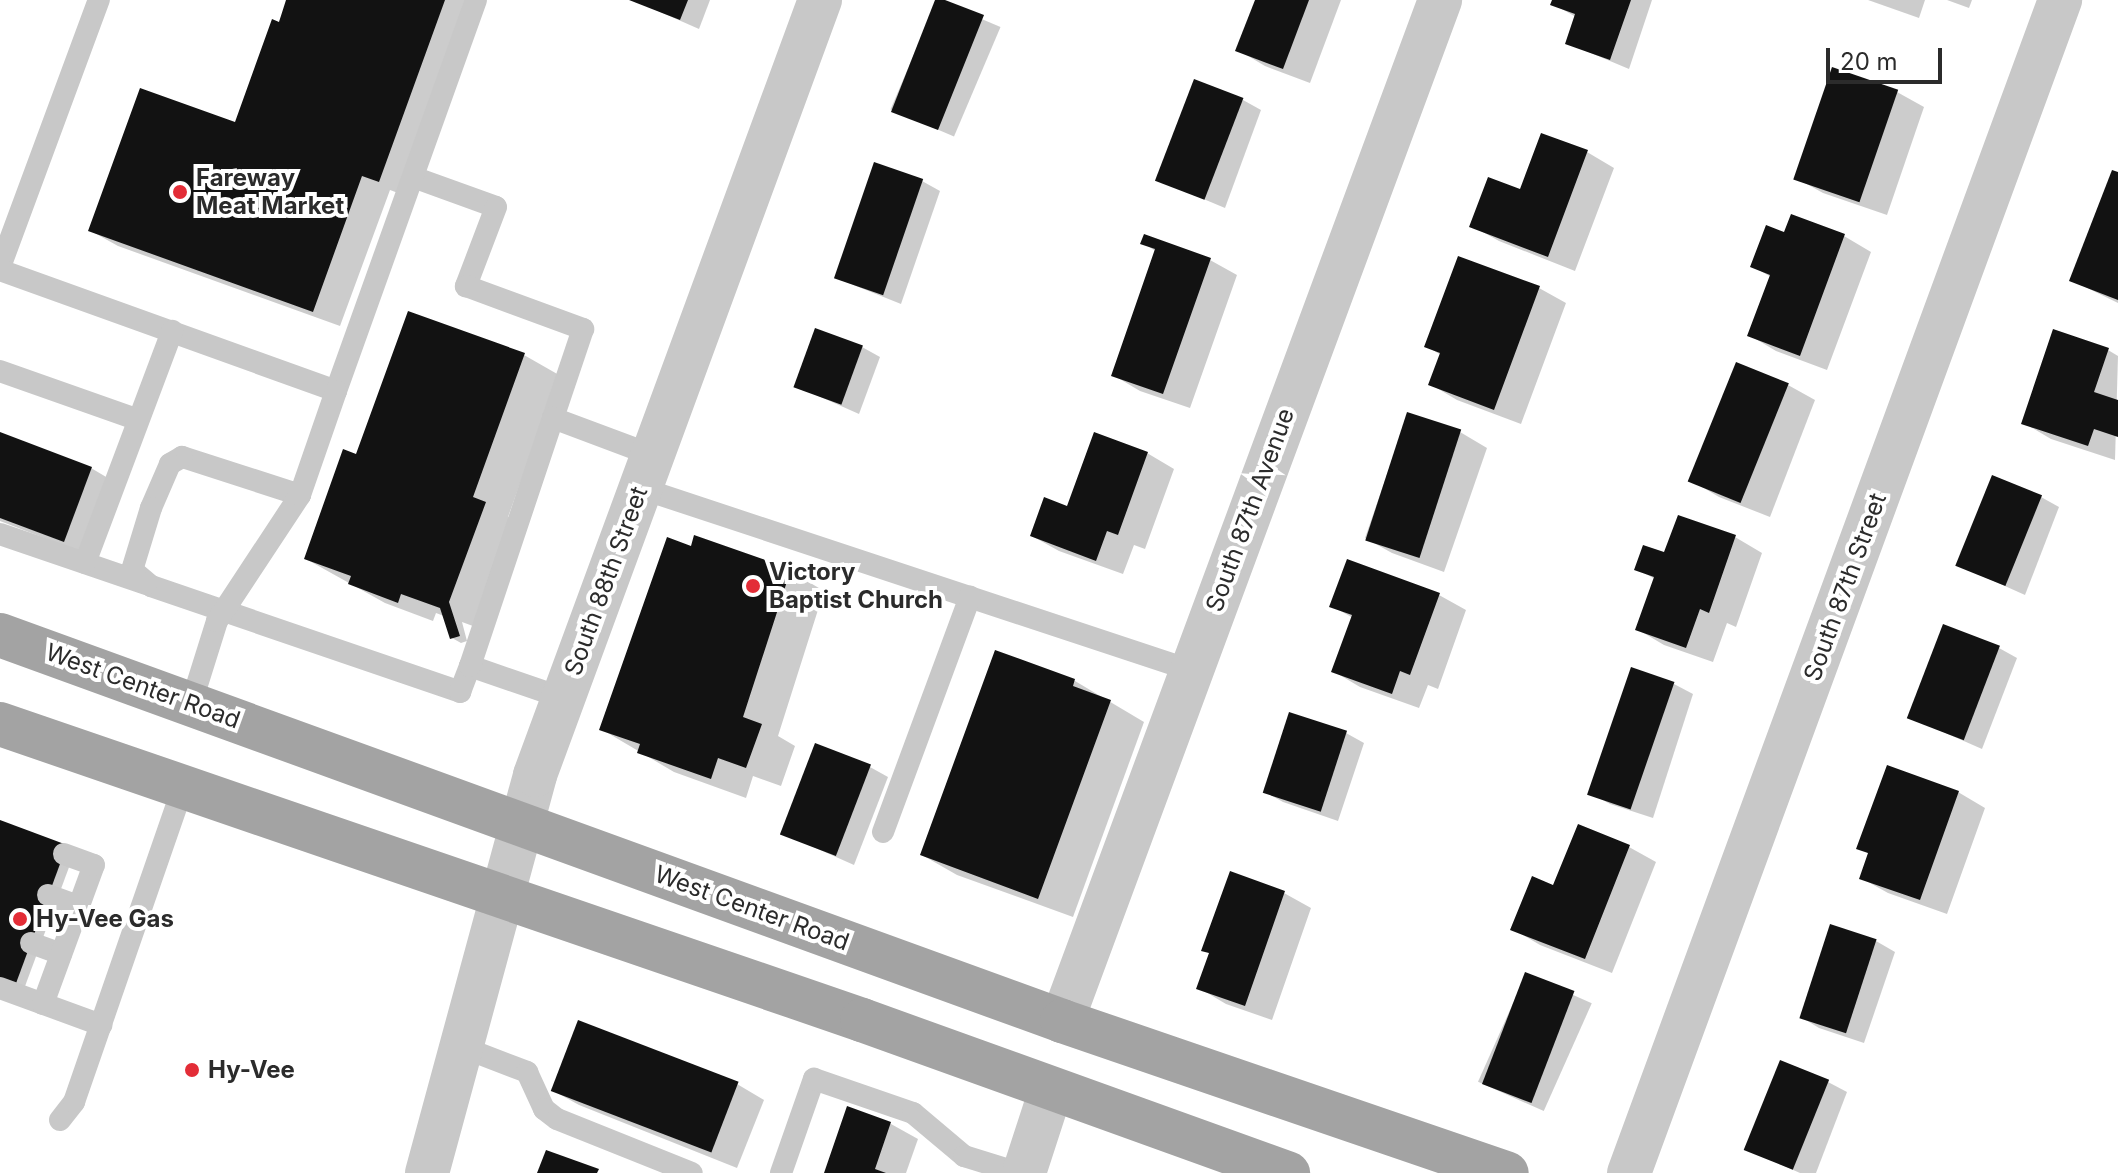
<!DOCTYPE html>
<style>
body{margin:0}
#map{position:relative;width:2118px;height:1173px;overflow:hidden;background:#fff;font-family:Inter,sans-serif}
div>[style]{position:absolute}
.shadow>*{inset:0;background:#0003;transform-origin:0 0}
.building>*{inset:0;background:#121212;transform-origin:0 0}
.service>*{height:22px;margin:-11px;padding:0 11px;transform-origin:11px;border-radius:11px;background:#c8c8c8}
.minor>*{height:44px;margin:-22px;padding:0 22px;transform-origin:22px;border-radius:22px;background:#c8c8c8}
.primary>*{height:44px;margin:-22px;padding:0 22px;transform-origin:22px;border-radius:22px;background:#a3a3a3}
.dots>*{width:22px;height:22px;translate:-50% -50%;box-sizing:border-box;border:4px solid #fff;border-radius:50%}
span{translate:-50% -50%;white-space:nowrap;text-align:center;line-height:1.15;-webkit-text-stroke:8px #fff;paint-order:stroke}
.poi-label{font-size:24px;color:#2b2b2b;font-weight:700}
.left{translate:0 -50%;text-align:left}
.street-label{font-size:24px;color:#2b2b2b}
.scale{position:absolute;left:1826px;top:48px;width:116px;height:36px;box-sizing:border-box;border:4px solid #2b2b2b;border-top:0;padding-left:10px;font-size:24px;line-height:28px;white-space:nowrap;color:#2b2b2b;-webkit-text-stroke:6px #fff;paint-order:stroke}
</style>
<div id="map">
<div class="shadow">
<div style="clip-path:polygon(288px 0,478px 0,406px 196px,390px 190px,340px 326px,118px 246px,91px 231px,236px 125px)"></div>
<div style="clip-path:polygon(633px 0,710px 0,699px 29px)"></div>
<div style="left:937px;top:0;width:69px;height:119px;rotate:23deg"></div>
<div style="clip-path:polygon(1257px 0,1341px 0,1310px 83px,1265px 66px,1238px 50px)"></div>
<div style="clip-path:polygon(1554px 0,1652px 0,1629px 69px,1567px 43px,1576px 17px,1553px 4px)"></div>
<div style="clip-path:polygon(1868px 0,1925px 0,1919px 18px)"></div>
<div style="clip-path:polygon(1947px 0,1972px 0,1969px 8px)"></div>
<div style="clip-path:polygon(1897px 92px,1924px 107px,1887px 215px,1823px 193px,1796px 178px)"></div>
<div style="clip-path:polygon(1243px 100px,1261px 110px,1225px 208px,1158px 180px)"></div>
<div style="clip-path:polygon(1542px 135px,1587px 152px,1614px 168px,1575px 271px,1499px 241px,1472px 226px,1521px 192px)"></div>
<div style="clip-path:polygon(2118px 174px,2118px 303px,2071px 280px)"></div>
<div style="clip-path:polygon(922px 181px,940px 191px,901px 304px,836px 278px)"></div>
<div style="clip-path:polygon(1792px 216px,1844px 236px,1871px 252px,1827px 370px,1776px 351px,1749px 335px,1771px 277px,1752px 266px,1785px 234px)"></div>
<div style="clip-path:polygon(1143px 243px,1210px 260px,1237px 275px,1190px 408px,1140px 391px,1113px 375px,1157px 252px)"></div>
<div style="clip-path:polygon(1539px 288px,1566px 303px,1521px 424px,1457px 400px,1430px 384px,1441px 355px,1426px 346px)"></div>
<div style="clip-path:polygon(862px 347px,880px 357px,859px 414px,796px 386px)"></div>
<div style="clip-path:polygon(2108px 350px,2118px 356px,2115px 460px,2051px 439px,2024px 423px)"></div>
<div style="clip-path:polygon(524px 355px,559px 375px,508px 517px,520px 524px,481px 629px,462px 622px,467px 641px,461px 643px,452px 638px,444px 616px,436px 613px,433px 621px,385px 603px,306px 559px,357px 456px)"></div>
<div style="clip-path:polygon(1788px 385px,1815px 400px,1770px 517px,1719px 497px,1692px 481px)"></div>
<div style="clip-path:polygon(1408px 414px,1460px 432px,1487px 448px,1444px 572px,1392px 553px,1365px 538px)"></div>
<div style="clip-path:polygon(0 434px,91px 468px,118px 484px,91px 556px,0 521px)"></div>
<div style="clip-path:polygon(1147px 453px,1174px 469px,1145px 549px,1134px 545px,1123px 574px,1059px 551px,1032px 536px)"></div>
<div style="clip-path:polygon(2041px 497px,2059px 507px,2025px 595px,1960px 566px)"></div>
<div style="clip-path:polygon(1679px 517px,1735px 537px,1762px 553px,1736px 627px,1727px 623px,1713px 662px,1664px 645px,1637px 629px,1655px 579px,1637px 569px,1665px 554px)"></div>
<div style="clip-path:polygon(692px 548px,790px 571px,824px 591px,778px 736px,795px 746px,781px 786px,753px 776px,746px 798px,674px 772px,601px 729px)"></div>
<div style="clip-path:polygon(1439px 595px,1466px 610px,1438px 689px,1428px 685px,1419px 708px,1360px 687px,1333px 671px,1353px 618px,1332px 606px)"></div>
<div style="clip-path:polygon(1999px 648px,2017px 658px,1982px 749px,1909px 717px)"></div>
<div style="clip-path:polygon(996px 652px,1075px 681px,1144px 722px,1073px 917px,957px 875px,922px 855px)"></div>
<div style="clip-path:polygon(1674px 684px,1693px 694px,1653px 818px,1610px 804px,1592px 794px)"></div>
<div style="clip-path:polygon(1346px 733px,1364px 743px,1338px 821px,1283px 802px,1265px 792px)"></div>
<div style="clip-path:polygon(870px 767px,888px 777px,854px 865px,782px 833px)"></div>
<div style="clip-path:polygon(1958px 792px,1985px 808px,1947px 914px,1888px 893px,1861px 878px,1870px 854px,1859px 848px)"></div>
<div style="clip-path:polygon(0 822px,75px 851px,24px 989px,0 980px)"></div>
<div style="clip-path:polygon(1629px 847px,1656px 862px,1612px 973px,1540px 945px,1513px 929px,1554px 888px)"></div>
<div style="clip-path:polygon(1231px 874px,1284px 893px,1311px 908px,1272px 1020px,1226px 1004px,1199px 988px,1211px 954px,1204px 950px)"></div>
<div style="clip-path:polygon(1832px 926px,1876px 941px,1895px 952px,1864px 1043px,1819px 1028px,1801px 1017px)"></div>
<div style="left:1526px;top:974px;width:72px;height:118px;rotate:24deg"></div>
<div style="clip-path:polygon(1828px 1082px,1847px 1092px,1816px 1173px,1800px 1173px,1748px 1150px)"></div>
<div style="clip-path:polygon(737px 1084px,764px 1100px,737px 1168px,579px 1105px,552px 1090px)"></div>
<div style="clip-path:polygon(848px 1109px,891px 1124px,918px 1139px,906px 1173px,826px 1173px)"></div>
</div>
<div class="building">
<div style="clip-path:polygon(286px 0,445px 0,379px 182px,362px 176px,313px 312px,88px 231px,140px 88px,235px 122px,272px 19px,279px 22px)"></div>
<div style="clip-path:polygon(629px 0,688px 0,680px 20px)"></div>
<div style="clip-path:polygon(935px 0,945px 0,984px 15px,938px 130px,891px 112px)"></div>
<div style="clip-path:polygon(1255px 0,1309px 0,1283px 69px,1235px 51px)"></div>
<div style="clip-path:polygon(1552px 0,1631px 0,1610px 60px,1565px 44px,1575px 14px,1550px 5px)"></div>
<div style="left:1832px;top:67px;width:70px;height:119px;rotate:19deg"></div>
<div style="left:1194px;top:79px;width:53px;height:109px;rotate:21deg"></div>
<div style="clip-path:polygon(1541px 133px,1588px 150px,1548px 257px,1469px 227px,1488px 177px,1520px 189px)"></div>
<div style="left:874px;top:162px;width:52px;height:123px;rotate:19deg"></div>
<div style="clip-path:polygon(2112px 170px,2118px 172px,2118px 300px,2069px 281px)"></div>
<div style="clip-path:polygon(1791px 214px,1845px 234px,1800px 356px,1747px 336px,1770px 275px,1750px 267px,1766px 225px,1784px 232px)"></div>
<div style="clip-path:polygon(1144px 234px,1211px 258px,1163px 394px,1111px 376px,1155px 249px,1140px 244px)"></div>
<div style="clip-path:polygon(1458px 256px,1540px 286px,1494px 410px,1428px 385px,1440px 353px,1424px 347px)"></div>
<div style="clip-path:polygon(408px 311px,525px 353px,473px 497px,486px 502px,449px 602px,460px 636px,450px 639px,440px 608px,401px 594px,398px 603px,348px 584px,351px 576px,304px 559px,343px 449px,356px 454px)"></div>
<div style="left:815px;top:328px;width:51px;height:63px;rotate:20deg"></div>
<div style="clip-path:polygon(2053px 329px,2109px 348px,2094px 392px,2118px 400px,2118px 437px,2094px 429px,2088px 446px,2021px 424px)"></div>
<div style="left:1736px;top:362px;width:57px;height:129px;rotate:22deg"></div>
<div style="left:1407px;top:412px;width:57px;height:135px;rotate:18deg"></div>
<div style="clip-path:polygon(0 432px,92px 467px,64px 542px,0 518px)"></div>
<div style="clip-path:polygon(1094px 432px,1148px 452px,1118px 535px,1107px 531px,1096px 561px,1030px 536px,1044px 497px,1067px 506px)"></div>
<div style="left:1992px;top:475px;width:54px;height:98px;rotate:22deg"></div>
<div style="clip-path:polygon(1678px 515px,1736px 535px,1709px 613px,1700px 609px,1686px 648px,1635px 630px,1654px 577px,1634px 570px,1643px 545px,1664px 552px)"></div>
<div style="clip-path:polygon(694px 535px,791px 569px,743px 717px,762px 724px,746px 768px,718px 758px,711px 779px,637px 753px,640px 744px,599px 730px,667px 537px,691px 546px)"></div>
<div style="clip-path:polygon(1347px 559px,1440px 593px,1410px 675px,1400px 671px,1392px 694px,1331px 672px,1352px 615px,1329px 607px)"></div>
<div style="left:1943px;top:624px;width:61px;height:101px;rotate:21deg"></div>
<div style="clip-path:polygon(995px 650px,1075px 679px,1073px 686px,1111px 700px,1038px 899px,920px 855px)"></div>
<div style="left:1631px;top:667px;width:46px;height:135px;rotate:19deg"></div>
<div style="left:1289px;top:712px;width:61px;height:85px;rotate:18deg"></div>
<div style="left:815px;top:743px;width:60px;height:98px;rotate:21deg"></div>
<div style="clip-path:polygon(1887px 765px,1959px 791px,1920px 900px,1859px 879px,1868px 853px,1856px 849px)"></div>
<div style="clip-path:polygon(0 820px,67px 845px,15px 986px,0 980px)"></div>
<div style="clip-path:polygon(1578px 824px,1630px 845px,1585px 959px,1510px 930px,1532px 876px,1553px 885px)"></div>
<div style="clip-path:polygon(1230px 871px,1285px 891px,1245px 1006px,1196px 989px,1209px 953px,1201px 951px)"></div>
<div style="left:1830px;top:924px;width:49px;height:99px;rotate:18deg"></div>
<div style="left:1525px;top:972px;width:53px;height:120px;rotate:21deg"></div>
<div style="left:578px;top:1020px;width:172px;height:76px;rotate:21deg"></div>
<div style="left:1780px;top:1060px;width:53px;height:97px;rotate:22deg"></div>
<div style="clip-path:polygon(847px 1106px,891px 1122px,875px 1169px,886px 1173px,824px 1173px)"></div>
<div style="clip-path:polygon(546px 1150px,599px 1169px,597px 1173px,537px 1173px)"></div>
</div>
<div class="service">
<div style="left:413px;top:177px;width:88px;rotate:19.9deg"></div>
<div style="left:496px;top:207px;width:85px;rotate:110.8deg"></div>
<div style="left:466px;top:286px;width:125px;rotate:20.2deg"></div>
<div style="left:583px;top:329px;width:94px;rotate:108.6deg"></div>
<div style="left:0;top:267px;width:285px;rotate:-69.7deg"></div>
<div style="left:0;top:270px;width:357px;rotate:19.8deg"></div>
<div style="left:336px;top:391px;width:415px;rotate:-70.3deg"></div>
<div style="left:0;top:371px;width:146px;rotate:19.5deg"></div>
<div style="left:640px;top:488px;width:579px;rotate:18.31deg"></div>
<div style="left:300px;top:495px;width:124px;rotate:-162.1deg"></div>
<div style="left:182px;top:457px;width:14px;rotate:150deg"></div>
<div style="left:170px;top:464px;width:48px;rotate:113.4deg"></div>
<div style="left:151px;top:508px;width:65px;rotate:107deg"></div>
<div style="left:132px;top:570px;width:25px;rotate:40deg"></div>
<div style="left:151px;top:586px;width:327px;rotate:18.9deg"></div>
<div style="left:460px;top:692px;width:28px;rotate:-69deg"></div>
<div style="left:470px;top:666px;width:98px;rotate:19deg"></div>
<div style="left:0;top:534px;width:154px;rotate:18.9deg"></div>
<div style="left:85px;top:563px;width:248px;rotate:-69.4deg"></div>
<div style="left:470px;top:666px;width:262px;rotate:-71.5deg"></div>
<div style="left:553px;top:418px;width:106px;rotate:20.5deg"></div>
<div style="left:191px;top:704px;width:87px;rotate:-72.6deg"></div>
<div style="left:217px;top:621px;width:151px;rotate:-56.6deg"></div>
<div style="left:300px;top:495px;width:110px;rotate:-70.9deg"></div>
<div style="left:883px;top:832px;width:251px;rotate:-69.7deg"></div>
<div style="left:48px;top:895px;width:33px;rotate:20deg"></div>
<div style="left:31px;top:943px;width:32px;rotate:20deg"></div>
<div style="left:0;top:988px;width:108px;rotate:20.1deg"></div>
<div style="left:43px;top:1004px;width:148px;rotate:-69.9deg"></div>
<div style="left:94px;top:865px;width:32px;rotate:-160deg"></div>
<div style="left:462px;top:1047px;width:70px;rotate:21deg"></div>
<div style="left:527px;top:1072px;width:41px;rotate:65.3deg"></div>
<div style="left:544px;top:1109px;width:16px;rotate:38deg"></div>
<div style="left:557px;top:1119px;width:145px;rotate:21.8deg"></div>
<div style="left:60px;top:1120px;width:23px;rotate:-52deg"></div>
<div style="left:74px;top:1102px;width:333px;rotate:-70.9deg"></div>
<div style="left:781px;top:1173px;width:100px;rotate:-70.7deg"></div>
<div style="left:814px;top:1079px;width:105px;rotate:19deg"></div>
<div style="left:913px;top:1113px;width:67px;rotate:40.1deg"></div>
<div style="left:964px;top:1156px;width:58px;rotate:17.2deg"></div>
</div>
<div class="minor">
<div style="left:1062px;top:1021px;width:1089px;rotate:-69.68deg"></div>
<div style="left:427px;top:1173px;width:412px;rotate:-74.8deg"></div>
<div style="left:535px;top:775px;width:826px;rotate:-69.81deg"></div>
<div style="left:1024px;top:1173px;width:87px;rotate:-72deg"></div>
<div style="left:1629px;top:1173px;width:1250px;rotate:-69.82deg"></div>
</div>
<div class="primary">
<div style="left:0;top:635px;width:1130px;rotate:19.97deg"></div>
<div style="left:1062px;top:1021px;width:470px;rotate:18.9deg"></div>
<div style="left:0;top:724px;width:911px;rotate:18.95deg"></div>
<div style="left:862px;top:1020px;width:453px;rotate:19.8deg"></div>
</div>
<div class="dots">
<div style="left:180px;top:192px;background:#e32d37"></div>
<div style="left:753px;top:586px;background:#e32d37"></div>
<div style="left:20px;top:919px;background:#e32d37"></div>
<div style="left:192px;top:1070px;background:#e32d37"></div>
</div>
<div class="poi-label">
<span class="left" style="left:196px;top:192px">Fareway<br>Meat Market</span>
<span class="left" style="left:769px;top:586px">Victory<br>Baptist Church</span>
<span class="left" style="left:36px;top:919px">Hy-Vee Gas</span>
<span class="left" style="left:208px;top:1070px">Hy-Vee</span>
</div>
<div class="street-label">
<span style="left:1250px;top:510px;rotate:-70deg">South 87th Avenue</span>
<span style="left:606px;top:581px;rotate:-70deg">South 88th Street</span>
<span style="left:1845px;top:587px;rotate:-70deg">South 87th Street</span>
<span style="left:143px;top:686px;rotate:20deg">West Center Road</span>
<span style="left:752px;top:908px;rotate:20deg">West Center Road</span>
</div>
<div class="scale">20 m</div>
</div>
